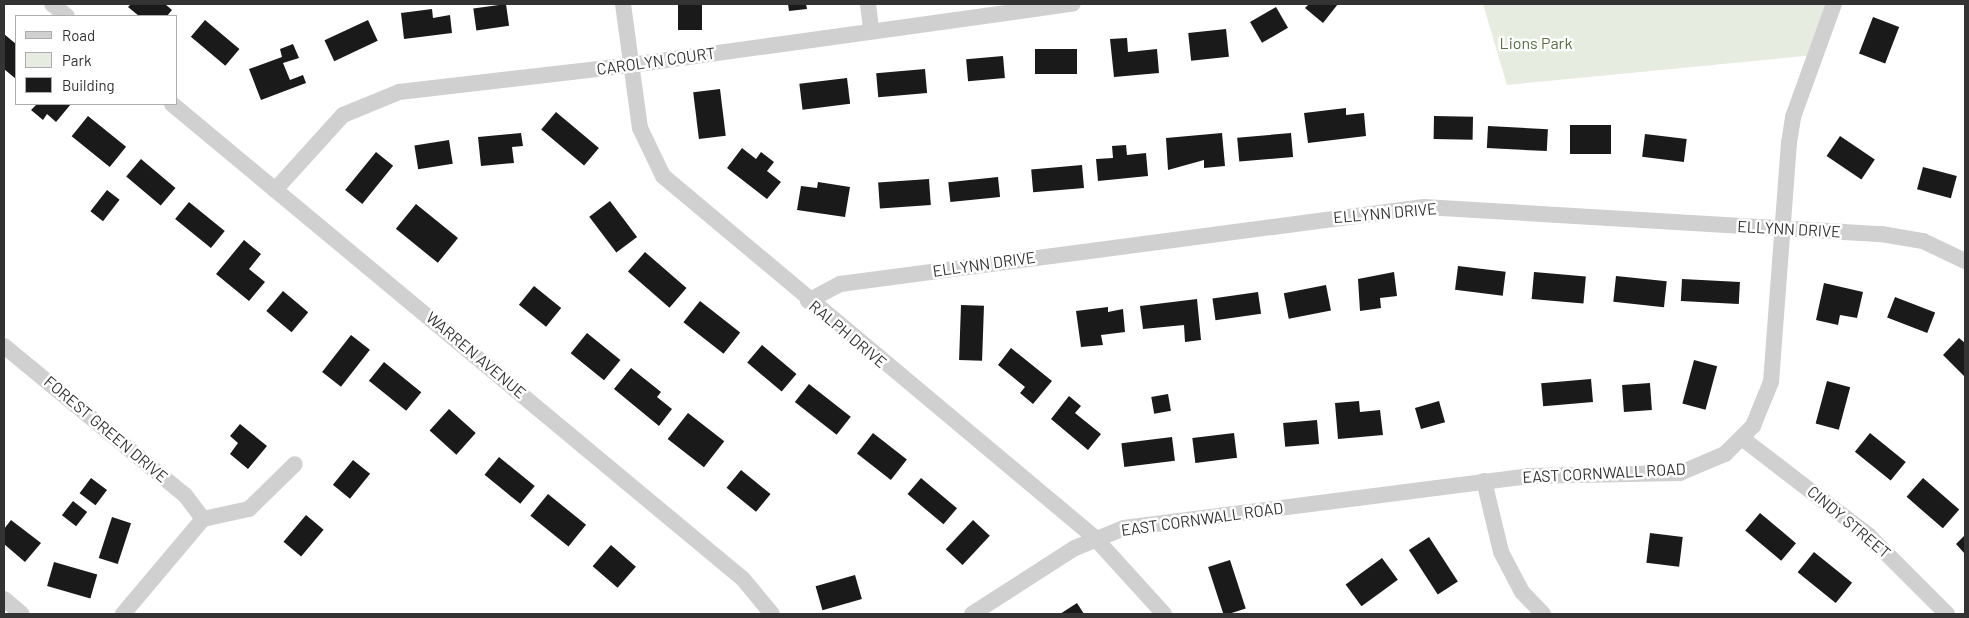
<!DOCTYPE html>
<style>
body{margin:0}
#map{position:relative;width:1969px;height:618px;overflow:hidden;background:#fff;font-family:Barlow,sans-serif}
div>[style]{position:absolute}
.green>*{inset:0;background:#e6ecdf}
.building>*{inset:0;background:#1a1a1a;transform-origin:0 0}
.street>*{height:16px;margin:-8px;padding:0 8px;transform-origin:8px;border-radius:8px;background:#d0d0d0}
span{translate:-50% -50%;white-space:nowrap;text-align:center;line-height:1.15;-webkit-text-stroke:5px #fff;paint-order:stroke}
.park-label{font-size:16px;color:#56703f}
.street-label{font-size:16px;color:#333}
.frame{position:absolute;inset:0;border:5px solid #333;pointer-events:none}
.legend{position:absolute;left:15px;top:15px;width:162px;height:90px;box-sizing:border-box;background:#fff;border:1px solid #adadad;margin:0;padding:6px 9px;list-style:none;font-size:15px;color:#333}
.legend li{display:flex;align-items:center;gap:10px;height:25px}
.legend b{width:25px;border:1px solid #adadad}
</style>
<div id="map">
<div class="green">
<div style="clip-path:polygon(1483px 4px,1834px 4px,1815px 55px,1507px 85px)"></div>
</div>
<div class="building">
<div style="clip-path:polygon(131px 4px,165px 4px,172px 10px,167px 16px,139px 16px,128px 7px)"></div>
<div style="left:506px;top:4px;width:22px;height:33px;rotate:82deg"></div>
<div style="left:678px;top:4px;width:24px;height:26px"></div>
<div style="clip-path:polygon(788px 4px,806px 4px,807px 9px,789px 11px)"></div>
<div style="clip-path:polygon(1309px 4px,1338px 4px,1323px 23px,1305px 8px)"></div>
<div style="left:1276px;top:7px;width:24px;height:30px;rotate:60deg"></div>
<div style="clip-path:polygon(432px 9px,433px 18px,450px 15px,452px 33px,404px 39px,401px 13px)"></div>
<div style="left:1873px;top:17px;width:28px;height:39px;rotate:21deg"></div>
<div style="left:205px;top:20px;width:45px;height:22px;rotate:40deg"></div>
<div style="left:368px;top:20px;width:23px;height:48px;rotate:65deg"></div>
<div style="left:1226px;top:29px;width:28px;height:38px;rotate:84deg"></div>
<div style="clip-path:polygon(4px 34px,16px 44px,16px 79px,4px 69px)"></div>
<div style="clip-path:polygon(1127px 38px,1128px 52px,1157px 49px,1159px 73px,1114px 77px,1110px 39px)"></div>
<div style="clip-path:polygon(293px 44px,299px 58px,283px 63px,290px 80px,303px 75px,306px 83px,261px 100px,249px 69px,282px 57px,280px 49px)"></div>
<div style="left:1077px;top:49px;width:25px;height:42px;rotate:90deg"></div>
<div style="left:1003px;top:56px;width:22px;height:37px;rotate:85deg"></div>
<div style="left:925px;top:69px;width:24px;height:49px;rotate:85deg"></div>
<div style="left:847px;top:78px;width:26px;height:48px;rotate:83deg"></div>
<div style="left:720px;top:89px;width:47px;height:27px;rotate:83deg"></div>
<div style="clip-path:polygon(37px 104px,71px 104px,56px 122px,47px 114px,43px 120px,31px 110px)"></div>
<div style="clip-path:polygon(1346px 108px,1346px 115px,1364px 113px,1366px 136px,1308px 143px,1304px 113px)"></div>
<div style="left:556px;top:112px;width:56px;height:23px;rotate:40deg"></div>
<div style="left:88px;top:116px;width:49px;height:26px;rotate:39deg"></div>
<div style="left:1434px;top:116px;width:39px;height:23px;rotate:1deg"></div>
<div style="left:1570px;top:125px;width:41px;height:29px"></div>
<div style="left:1488px;top:126px;width:60px;height:22px;rotate:3deg"></div>
<div style="clip-path:polygon(521px 133px,523px 146px,512px 147px,514px 163px,481px 166px,478px 137px)"></div>
<div style="clip-path:polygon(1222px 133px,1225px 166px,1204px 168px,1204px 160px,1168px 170px,1166px 138px)"></div>
<div style="left:1291px;top:133px;width:24px;height:54px;rotate:85deg"></div>
<div style="left:1645px;top:134px;width:42px;height:23px;rotate:7deg"></div>
<div style="left:1840px;top:136px;width:42px;height:24px;rotate:34deg"></div>
<div style="left:449px;top:140px;width:24px;height:35px;rotate:81deg"></div>
<div style="clip-path:polygon(1126px 145px,1127px 155px,1146px 153px,1148px 176px,1098px 181px,1096px 159px,1113px 158px,1112px 146px)"></div>
<div style="clip-path:polygon(742px 148px,756px 159px,761px 152px,774px 162px,767px 171px,781px 182px,767px 199px,727px 168px)"></div>
<div style="left:376px;top:152px;width:22px;height:49px;rotate:39deg"></div>
<div style="left:141px;top:159px;width:45px;height:23px;rotate:40deg"></div>
<div style="left:1082px;top:165px;width:23px;height:51px;rotate:85deg"></div>
<div style="left:1923px;top:167px;width:35px;height:23px;rotate:15deg"></div>
<div style="left:998px;top:177px;width:20px;height:50px;rotate:84deg"></div>
<div style="left:929px;top:179px;width:26px;height:51px;rotate:86deg"></div>
<div style="clip-path:polygon(818px 182px,850px 187px,845px 217px,797px 210px,801px 186px,817px 188px)"></div>
<div style="left:107px;top:190px;width:16px;height:27px;rotate:38deg"></div>
<div style="left:610px;top:201px;width:45px;height:26px;rotate:53deg"></div>
<div style="left:189px;top:202px;width:46px;height:22px;rotate:39deg"></div>
<div style="left:416px;top:204px;width:54px;height:32px;rotate:39deg"></div>
<div style="clip-path:polygon(244px 240px,261px 254px,249px 269px,265px 282px,249px 301px,216px 274px)"></div>
<div style="left:645px;top:252px;width:55px;height:26px;rotate:41deg"></div>
<div style="left:1458px;top:266px;width:48px;height:24px;rotate:7deg"></div>
<div style="clip-path:polygon(1394px 272px,1397px 296px,1380px 298px,1381px 308px,1360px 311px,1358px 279px)"></div>
<div style="left:1534px;top:272px;width:52px;height:27px;rotate:5deg"></div>
<div style="left:1616px;top:276px;width:51px;height:26px;rotate:6deg"></div>
<div style="left:1682px;top:279px;width:58px;height:22px;rotate:3deg"></div>
<div style="clip-path:polygon(1824px 283px,1863px 292px,1857px 318px,1840px 315px,1838px 325px,1816px 320px)"></div>
<div style="left:1326px;top:285px;width:26px;height:43px;rotate:79deg"></div>
<div style="left:534px;top:286px;width:35px;height:24px;rotate:39deg"></div>
<div style="left:283px;top:291px;width:33px;height:26px;rotate:40deg"></div>
<div style="left:1258px;top:292px;width:22px;height:46px;rotate:82deg"></div>
<div style="left:1895px;top:297px;width:43px;height:22px;rotate:21deg"></div>
<div style="clip-path:polygon(1197px 299px,1201px 340px,1185px 342px,1184px 325px,1143px 329px,1140px 306px)"></div>
<div style="left:700px;top:301px;width:51px;height:27px;rotate:38deg"></div>
<div style="left:961px;top:305px;width:23px;height:55px;rotate:2deg"></div>
<div style="clip-path:polygon(1108px 307px,1108px 312px,1123px 309px,1125px 332px,1101px 335px,1103px 345px,1081px 347px,1076px 311px)"></div>
<div style="left:587px;top:333px;width:43px;height:26px;rotate:39deg"></div>
<div style="left:351px;top:335px;width:24px;height:47px;rotate:38deg"></div>
<div style="clip-path:polygon(1959px 338px,1965px 343px,1965px 377px,1943px 355px)"></div>
<div style="left:762px;top:345px;width:45px;height:23px;rotate:40deg"></div>
<div style="clip-path:polygon(1011px 348px,1052px 381px,1033px 404px,1020px 393px,1025px 387px,998px 365px)"></div>
<div style="left:1694px;top:360px;width:24px;height:45px;rotate:15deg"></div>
<div style="left:384px;top:362px;width:48px;height:24px;rotate:39deg"></div>
<div style="clip-path:polygon(631px 368px,661px 392px,657px 397px,672px 409px,659px 426px,614px 389px)"></div>
<div style="left:1591px;top:379px;width:23px;height:50px;rotate:85deg"></div>
<div style="left:1827px;top:381px;width:24px;height:44px;rotate:15deg"></div>
<div style="left:1650px;top:383px;width:27px;height:28px;rotate:86deg"></div>
<div style="left:809px;top:384px;width:53px;height:23px;rotate:38deg"></div>
<div style="left:1168px;top:394px;width:17px;height:17px;rotate:80deg"></div>
<div style="clip-path:polygon(1069px 396px,1081px 406px,1075px 413px,1101px 434px,1088px 450px,1051px 419px)"></div>
<div style="clip-path:polygon(1359px 401px,1360px 412px,1380px 410px,1383px 435px,1338px 439px,1335px 403px)"></div>
<div style="left:1439px;top:401px;width:22px;height:25px;rotate:74deg"></div>
<div style="left:449px;top:409px;width:36px;height:29px;rotate:42deg"></div>
<div style="left:688px;top:413px;width:46px;height:33px;rotate:38deg"></div>
<div style="left:1317px;top:420px;width:24px;height:34px;rotate:85deg"></div>
<div style="clip-path:polygon(240px 424px,267px 446px,248px 469px,230px 454px,238px 443px,230px 436px)"></div>
<div style="left:873px;top:433px;width:43px;height:26px;rotate:38deg"></div>
<div style="left:1234px;top:433px;width:25px;height:42px;rotate:83deg"></div>
<div style="left:1870px;top:433px;width:46px;height:24px;rotate:39deg"></div>
<div style="left:1172px;top:437px;width:24px;height:51px;rotate:83deg"></div>
<div style="left:499px;top:457px;width:46px;height:23px;rotate:39deg"></div>
<div style="left:353px;top:460px;width:22px;height:32px;rotate:39deg"></div>
<div style="left:741px;top:470px;width:38px;height:23px;rotate:39deg"></div>
<div style="left:91px;top:478px;width:20px;height:19px;rotate:37deg"></div>
<div style="left:921px;top:478px;width:47px;height:21px;rotate:40deg"></div>
<div style="left:1923px;top:478px;width:48px;height:25px;rotate:41deg"></div>
<div style="left:548px;top:494px;width:49px;height:28px;rotate:39deg"></div>
<div style="left:73px;top:501px;width:18px;height:18px;rotate:38deg"></div>
<div style="left:1760px;top:513px;width:47px;height:23px;rotate:40deg"></div>
<div style="left:306px;top:515px;width:23px;height:35px;rotate:40deg"></div>
<div style="left:112px;top:517px;width:20px;height:43px;rotate:18deg"></div>
<div style="clip-path:polygon(11px 520px,41px 543px,25px 562px,4px 544px,4px 529px)"></div>
<div style="left:973px;top:520px;width:23px;height:40px;rotate:43deg"></div>
<div style="left:1650px;top:533px;width:33px;height:30px;rotate:7deg"></div>
<div style="clip-path:polygon(1965px 535px,1965px 554px,1956px 544px)"></div>
<div style="left:1429px;top:537px;width:53px;height:24px;rotate:57deg"></div>
<div style="left:611px;top:545px;width:33px;height:28px;rotate:41deg"></div>
<div style="left:1814px;top:552px;width:49px;height:26px;rotate:39deg"></div>
<div style="left:1382px;top:558px;width:27px;height:45px;rotate:54deg"></div>
<div style="left:1230px;top:560px;width:51px;height:23px;rotate:72deg"></div>
<div style="left:54px;top:562px;width:45px;height:25px;rotate:16deg"></div>
<div style="left:855px;top:575px;width:25px;height:41px;rotate:74deg"></div>
<div style="clip-path:polygon(1077px 603px,1084px 614px,1060px 614px)"></div>
</div>
<div class="street">
<div style="left:52px;top:4px;width:19px;rotate:39deg"></div>
<div style="left:623px;top:4px;width:125px;rotate:82.2deg"></div>
<div style="left:640px;top:128px;width:53px;rotate:64.4deg"></div>
<div style="left:663px;top:176px;width:562px;rotate:39.95deg"></div>
<div style="left:1094px;top:537px;width:104px;rotate:47.7deg"></div>
<div style="left:868px;top:4px;width:26px;rotate:83deg"></div>
<div style="left:172px;top:104px;width:743px;rotate:39.76deg"></div>
<div style="left:743px;top:579px;width:45px;rotate:50.4deg"></div>
<div style="left:275px;top:190px;width:101px;rotate:-47.8deg"></div>
<div style="left:343px;top:115px;width:61px;rotate:-22.3deg"></div>
<div style="left:399px;top:92px;width:234px;rotate:-6.6deg"></div>
<div style="left:631px;top:65px;width:446px;rotate:-7.9deg"></div>
<div style="left:808px;top:301px;width:36px;rotate:-28deg"></div>
<div style="left:840px;top:284px;width:589px;rotate:-7.51deg"></div>
<div style="left:1424px;top:207px;width:458px;rotate:3.4deg"></div>
<div style="left:1881px;top:234px;width:43px;rotate:9.5deg"></div>
<div style="left:1923px;top:241px;width:47px;rotate:25.5deg"></div>
<div style="left:4px;top:346px;width:234px;rotate:39.5deg"></div>
<div style="left:185px;top:495px;width:30px;rotate:53deg"></div>
<div style="left:1743px;top:439px;width:158px;rotate:37.5deg"></div>
<div style="left:1868px;top:535px;width:112px;rotate:45deg"></div>
<div style="left:1484px;top:481px;width:73px;rotate:76.5deg"></div>
<div style="left:1501px;top:552px;width:45px;rotate:62.3deg"></div>
<div style="left:1522px;top:592px;width:30px;rotate:46deg"></div>
<div style="left:4px;top:599px;width:23px;rotate:40deg"></div>
<div style="left:123px;top:614px;width:124px;rotate:-49.9deg"></div>
<div style="left:203px;top:519px;width:47px;rotate:-12.3deg"></div>
<div style="left:249px;top:509px;width:64px;rotate:-44.4deg"></div>
<div style="left:972px;top:614px;width:122px;rotate:-32.7deg"></div>
<div style="left:1075px;top:548px;width:53px;rotate:-22.2deg"></div>
<div style="left:1124px;top:528px;width:407px;rotate:-7.3deg"></div>
<div style="left:1528px;top:476px;width:152px;rotate:-1.1deg"></div>
<div style="left:1680px;top:473px;width:49px;rotate:-22.9deg"></div>
<div style="left:1725px;top:454px;width:40px;rotate:-45deg"></div>
<div style="left:1753px;top:426px;width:48px;rotate:-67.8deg"></div>
<div style="left:1771px;top:382px;width:240px;rotate:-85.7deg"></div>
<div style="left:1789px;top:143px;width:26px;rotate:-81deg"></div>
<div style="left:1793px;top:117px;width:120px;rotate:-70.1deg"></div>
</div>
<div class="park-label">
<span style="left:1536px;top:43px">Lions Park</span>
</div>
<div class="street-label">
<span style="left:656px;top:61px;rotate:-8deg">CAROLYN COURT</span>
<span style="left:1385px;top:213px;rotate:-5deg">ELLYNN DRIVE</span>
<span style="left:1789px;top:229px;rotate:3deg">ELLYNN DRIVE</span>
<span style="left:984px;top:264px;rotate:-8deg">ELLYNN DRIVE</span>
<span style="left:848px;top:334px;rotate:40deg">RALPH DRIVE</span>
<span style="left:476px;top:355px;rotate:40deg">WARREN AVENUE</span>
<span style="left:106px;top:429px;rotate:40deg">FOREST GREEN DRIVE</span>
<span style="left:1604px;top:473px;rotate:-3deg">EAST CORNWALL ROAD</span>
<span style="left:1202px;top:519px;rotate:-8deg">EAST CORNWALL ROAD</span>
<span style="left:1849px;top:522px;rotate:40deg">CINDY STREET</span>
</div>
<div class="frame"></div>
<ul class="legend">
<li><b style="height:6px;background:#d0d0d0"></b>Road</li>
<li><b style="height:14px;background:#e6ecdf"></b>Park</li>
<li><b style="height:14px;background:#1a1a1a"></b>Building</li>
</ul>
</div>
